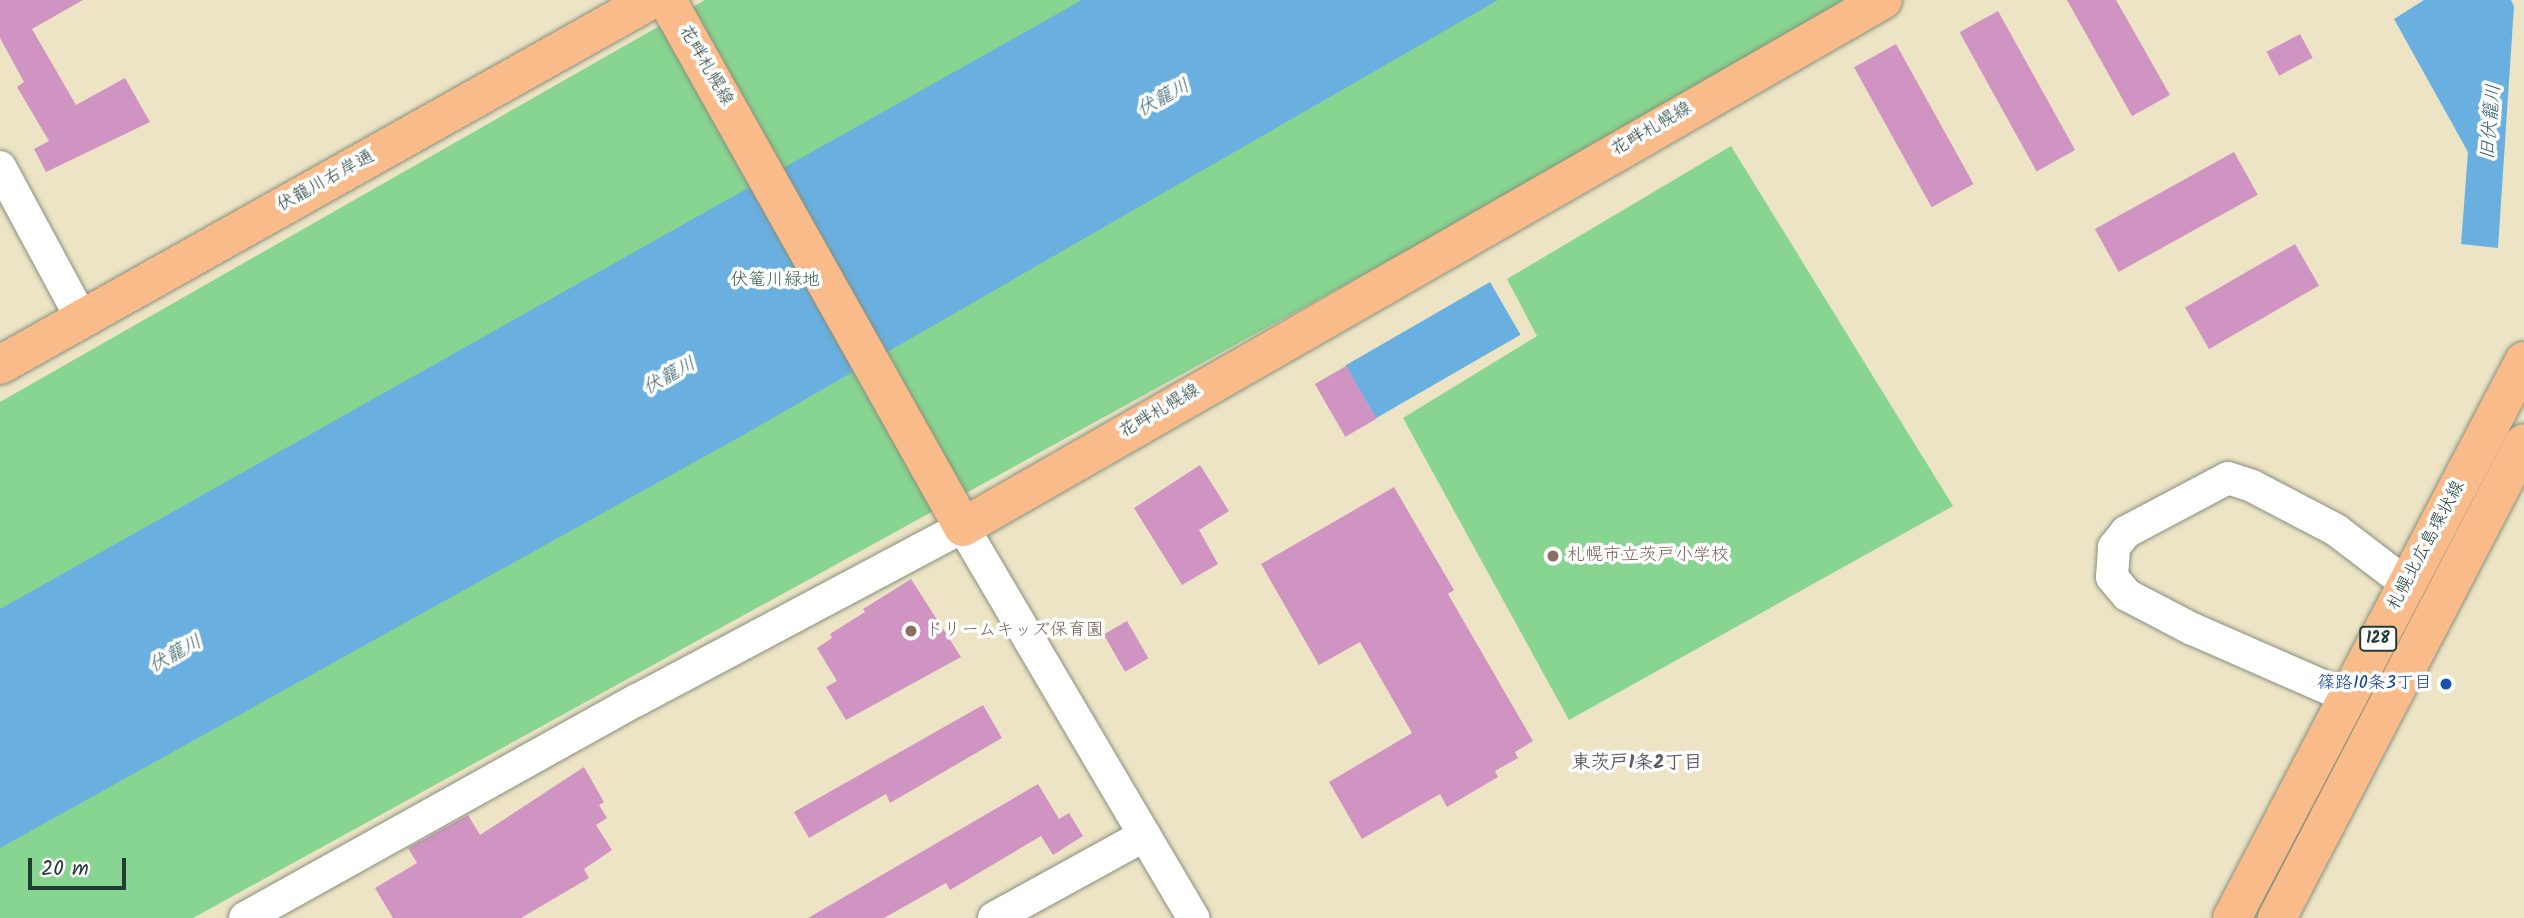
<!DOCTYPE html>
<meta charset="utf-8">
<style>
body{margin:0}
#map{position:relative;width:2524px;height:918px;overflow:hidden;background:#ede4c6;font-family:Kalam,"Klee One",sans-serif}
div>[style]{position:absolute}
.green>*{inset:0;background:#88d491}
.water>*{inset:0;background:#69b0e0;transform-origin:0 0}
.building>*{inset:0;background:#d094c2;transform-origin:0 0}
.roads{filter:drop-shadow(0 0 2px #86907d) drop-shadow(0 0 2px #86907d)}
.minor>*{height:32px;margin:-16px;padding:0 16px;transform-origin:16px;border-radius:16px;background:#fff}
.major>*{height:38px;margin:-19px;padding:0 19px;transform-origin:19px;border-radius:19px;background:#fabb8b}
.dots>*{width:19px;height:19px;translate:-50% -50%;box-sizing:border-box;border:4px solid #fff;border-radius:50%}
span{translate:-50% -50%;white-space:nowrap;text-align:center;line-height:1.15;-webkit-text-stroke:7px #fff;paint-order:stroke}
.shield-label span{padding:2px 5px;background:#fff;border:2px solid;border-radius:5px;-webkit-text-stroke-width:0}
.shield-label{font-size:16px;color:#1f3d34;font-weight:700}
.street-label{font-size:18px;color:#1f3d34}
.park-label{font-size:18px;color:#39634b}
.education-label{font-size:18px;color:#785e54}
.left{translate:0 -50%;text-align:left}
.transit-label{font-size:18px;color:#164399}
.right{translate:-100% -50%;text-align:right}
.water-label{font-size:19px;color:#356068;font-style:italic}
.neighbourhood-label{font-size:19px;color:#5d5b66;font-weight:700}
.scale{position:absolute;left:28px;top:858px;width:98px;height:32px;box-sizing:border-box;border:4px solid #1f3d34;border-top:0;padding-left:9px;font-size:21px;line-height:24px;white-space:nowrap;color:#1f3d34;-webkit-text-stroke:5px #fff;paint-order:stroke}
</style>
<div id="map">
<div class="green">
<div style="clip-path:polygon(705px 0,1863px 0,193px 918px,0 918px,0 402px)"></div>
<div style="clip-path:polygon(1731px 146px,1953px 506px,1569px 720px,1403px 418px,1537px 336px,1507px 279px)"></div>
</div>
<div class="water">
<div style="clip-path:polygon(1082px 0,1498px 0,745px 434px,0 848px,0 609px)"></div>
<div style="clip-path:polygon(2424px 0,2511px 0,2514px 6px,2498px 248px,2461px 244px,2468px 152px,2394px 19px)"></div>
<div style="left:1490px;top:282px;width:61px;height:167px;rotate:60deg"></div>
</div>
<div class="building">
<div style="clip-path:polygon(0 0,83px 0,32px 29px,76px 105px,125px 78px,150px 122px,46px 172px,34px 149px,49px 141px,17px 87px,24px 82px,0 38px)"></div>
<div style="clip-path:polygon(2067px 0,2116px 0,2170px 95px,2132px 116px)"></div>
<div style="left:1998px;top:11px;width:159px;height:44px;rotate:61deg"></div>
<div style="left:2300px;top:34px;width:27px;height:38px;rotate:62deg"></div>
<div style="left:1896px;top:44px;width:160px;height:48px;rotate:61deg"></div>
<div style="left:2234px;top:152px;width:49px;height:159px;rotate:61deg"></div>
<div style="left:2295px;top:244px;width:48px;height:127px;rotate:60deg"></div>
<div style="left:1346px;top:366px;width:61px;height:36px;rotate:60deg"></div>
<div style="clip-path:polygon(1200px 465px,1229px 511px,1199px 530px,1218px 564px,1182px 585px,1134px 508px)"></div>
<div style="clip-path:polygon(1394px 487px,1454px 590px,1448px 594px,1533px 741px,1515px 752px,1518px 758px,1495px 771px,1498px 777px,1447px 807px,1440px 794px,1362px 839px,1329px 782px,1412px 733px,1360px 642px,1319px 665px,1261px 564px)"></div>
<div style="clip-path:polygon(911px 579px,961px 657px,846px 720px,826px 687px,837px 681px,817px 648px,832px 638px,830px 634px,865px 612px,863px 609px)"></div>
<div style="left:1127px;top:621px;width:43px;height:27px;rotate:60deg"></div>
<div style="clip-path:polygon(983px 705px,1002px 738px,890px 803px,886px 794px,809px 838px,794px 812px)"></div>
<div style="clip-path:polygon(584px 767px,604px 802px,599px 805px,607px 818px,596px 825px,612px 850px,584px 869px,589px 878px,521px 918px,393px 918px,375px 888px,417px 863px,408px 848px,468px 815px,480px 835px)"></div>
<div style="clip-path:polygon(1038px 784px,1059px 819px,1069px 813px,1083px 836px,1053px 855px,1041px 836px,950px 890px,946px 883px,884px 918px,808px 918px)"></div>
</div>
<div class="roads">
<div class="minor">
<div style="left:0;top:167px;width:173px;rotate:61.7deg"></div>
<div style="left:2348px;top:697px;width:170px;rotate:-156.4deg"></div>
<div style="left:2192px;top:629px;width:73px;rotate:-152.4deg"></div>
<div style="left:2127px;top:595px;width:23px;rotate:-130deg"></div>
<div style="left:2112px;top:577px;width:30px;rotate:-86deg"></div>
<div style="left:2114px;top:547px;width:19px;rotate:-51deg"></div>
<div style="left:2126px;top:532px;width:115px;rotate:-27.9deg"></div>
<div style="left:2228px;top:478px;width:25px;rotate:18deg"></div>
<div style="left:2252px;top:486px;width:95px;rotate:27.6deg"></div>
<div style="left:2336px;top:530px;width:89px;rotate:37.3deg"></div>
<div style="left:245px;top:918px;width:449px;rotate:-29.1deg"></div>
<div style="left:637px;top:700px;width:369px;rotate:-28deg"></div>
<div style="left:963px;top:527px;width:454px;rotate:59.5deg"></div>
<div style="left:994px;top:918px;width:172px;rotate:-28.8deg"></div>
</div>
<div class="major">
<div style="left:667px;top:0;width:604px;rotate:60.68deg"></div>
<div style="left:963px;top:527px;width:1060px;rotate:-29.81deg"></div>
<div style="left:0;top:365px;width:746px;rotate:-29.28deg"></div>
<div style="left:2232px;top:918px;width:629px;rotate:-62.33deg"></div>
<div style="left:2277px;top:918px;width:535px;rotate:-62.53deg"></div>
</div>
</div>
<div class="dots">
<div style="left:1553px;top:556px;background:#8d6e63"></div>
<div style="left:911px;top:631px;background:#8d6e63"></div>
<div style="left:2446px;top:684px;background:#1a4fb4"></div>
</div>
<div class="shield-label">
<span style="left:2378px;top:639px">128</span>
</div>
<div class="street-label">
<span style="left:705px;top:66px;rotate:60deg">花畔札幌線</span>
<span style="left:1652px;top:130px;rotate:-30deg">花畔札幌線</span>
<span style="left:326px;top:182px;rotate:-29deg">伏籠川右岸通</span>
<span style="left:1160px;top:412px;rotate:-30deg">花畔札幌線</span>
<span style="left:2427px;top:546px;rotate:-62deg">札幌北広島環状線</span>
</div>
<div class="park-label">
<span style="left:775px;top:281px">伏篭川緑地</span>
</div>
<div class="education-label">
<span class="left" style="left:1567px;top:556px">札幌市立茨戸小学校</span>
<span class="left" style="left:925px;top:631px">ドリームキッズ保育園</span>
</div>
<div class="transit-label">
<span class="right" style="left:2432px;top:684px">篠路10条3丁目</span>
</div>
<div class="water-label">
<span style="left:1164px;top:99px;rotate:-29deg">伏籠川</span>
<span style="left:2492px;top:122px;rotate:-85deg">旧伏籠川</span>
<span style="left:670px;top:377px;rotate:-29deg">伏籠川</span>
<span style="left:176px;top:655px;rotate:-29deg">伏籠川</span>
</div>
<div class="neighbourhood-label">
<span style="left:1637px;top:764px">東茨戸1条2丁目</span>
</div>
<div class="scale">20 m</div>
</div>
